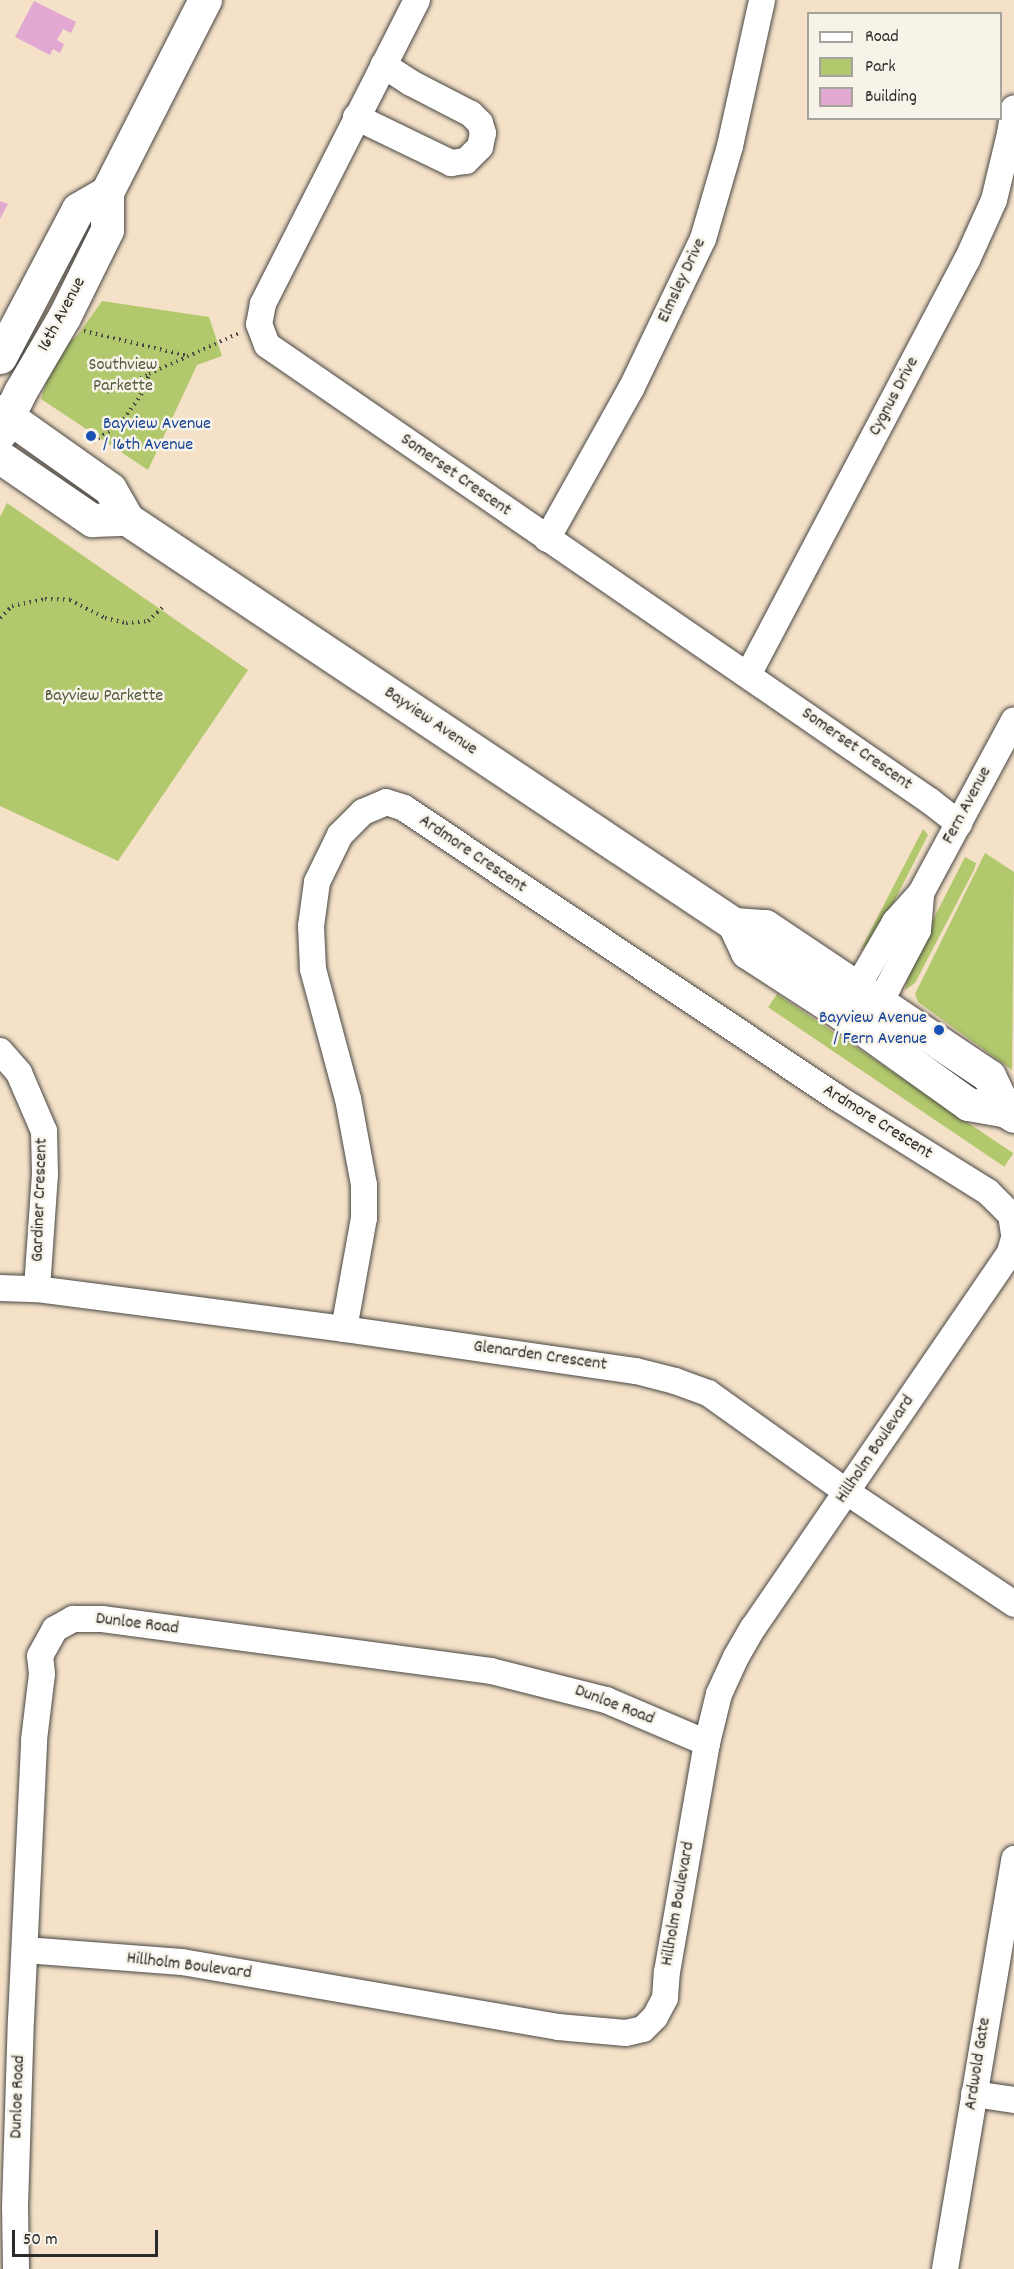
<!DOCTYPE html>
<style>
body{margin:0}
#map{position:relative;width:1014px;height:2269px;overflow:hidden;background:#f4e1c8;font-family:Dekko,sans-serif}
div>[style]{position:absolute}
.green>*{inset:0;background:#b1c86d;transform-origin:0 0}
.building>*{inset:0;background:#e1a9d1}
.path>*{height:4px;margin-top:-2px;transform-origin:0;background:repeating-linear-gradient(90deg,#494643 0 1.5px,transparent 0 6px)}
.roads{filter:drop-shadow(0 0 2px #494643) drop-shadow(0 0 2px #494643)}
.minor>*{height:26px;margin:-13px;padding:0 13px;transform-origin:13px;border-radius:13px;background:#fff}
.major>*{height:33px;margin:-16.5px;padding:0 16.5px;transform-origin:16.5px;border-radius:16.5px;background:#fff}
.dots>*{width:16px;height:16px;translate:-50% -50%;box-sizing:border-box;border:3px solid #f7f3e8;border-radius:50%}
span{translate:-50% -50%;white-space:nowrap;text-align:center;line-height:1.15;-webkit-text-stroke:5px #f7f3e8;paint-order:stroke}
.street-label{font-size:18px;color:#2b2b2b}
.park-label{font-size:18px;color:#535a3f}
.transit-label{font-size:18px;color:#164399}
.left{translate:0 -50%;text-align:left}
.right{translate:-100% -50%;text-align:right}
.legend{position:absolute;left:807px;top:12px;width:195px;height:108px;box-sizing:border-box;background:#f7f3e8;border:2px solid #a5a39c;margin:0;padding:8px 10px;list-style:none;font-size:18px;color:#2b2b2b}
.legend li{display:flex;align-items:center;gap:12px;height:30px}
.legend b{width:30px;border:2px solid #a5a39c}
.scale{position:absolute;left:12px;top:2230px;width:146px;height:27px;box-sizing:border-box;border:3px solid #2b2b2b;border-top:0;padding-left:8px;font-size:18px;line-height:21px;white-space:nowrap;color:#2b2b2b;-webkit-text-stroke:4px #f7f3e8;paint-order:stroke}
</style>
<div id="map">
<div class="green">
<div style="clip-path:polygon(102px 301px,209px 317px,222px 356px,197px 365px,148px 470px,41px 399px,56px 352px,77px 336px)"></div>
<div style="clip-path:polygon(7px 503px,248px 670px,118px 861px,0 806px,0 517px)"></div>
<div style="clip-path:polygon(923px 829px,928px 835px,878px 933px,860px 951px)"></div>
<div style="clip-path:polygon(985px 853px,1014px 872px,1012px 1070px,918px 1002px,915px 994px)"></div>
<div style="clip-path:polygon(965px 857px,976px 863px,974px 870px,915px 983px,905px 990px,910px 965px)"></div>
<div style="left:777px;top:994px;width:285px;height:16px;rotate:34deg"></div>
</div>
<div class="building">
<div style="clip-path:polygon(34px 1px,76px 22px,71px 33px,63px 29px,61px 33px,57px 40px,64px 44px,60px 53px,53px 49px,50px 55px,15px 37px)"></div>
<div style="clip-path:polygon(0 201px,8px 204px,0 219px)"></div>
</div>
<div class="path">
<div style="left:84px;top:331px;width:107px;rotate:13.5deg"></div>
<div style="left:107px;top:392px;width:44px;rotate:-22.5deg"></div>
<div style="left:93px;top:442px;width:32px;rotate:-34deg"></div>
<div style="left:120px;top:424px;width:36px;rotate:-54deg"></div>
<div style="left:141px;top:395px;width:22px;rotate:-69deg"></div>
<div style="left:149px;top:374px;width:99px;rotate:-24.5deg"></div>
<div style="left:0;top:618px;width:17px;rotate:-45deg"></div>
<div style="left:12px;top:606px;width:34px;rotate:-12deg"></div>
<div style="left:45px;top:599px;width:25px;rotate:2deg"></div>
<div style="left:70px;top:600px;width:39px;rotate:27deg"></div>
<div style="left:105px;top:618px;width:22px;rotate:13deg"></div>
<div style="left:126px;top:623px;width:22px;rotate:-5deg"></div>
<div style="left:148px;top:621px;width:23px;rotate:-43deg"></div>
</div>
<div class="roads">
<div class="minor">
<div style="left:417px;top:0;width:341px;rotate:116.9deg"></div>
<div style="left:263px;top:304px;width:20px;rotate:101deg"></div>
<div style="left:259px;top:324px;width:22px;rotate:69deg"></div>
<div style="left:267px;top:345px;width:805px;rotate:34.52deg"></div>
<div style="left:930px;top:801px;width:37px;rotate:38deg"></div>
<div style="left:356px;top:117px;width:106px;rotate:25.8deg"></div>
<div style="left:451px;top:163px;width:15px;rotate:-8deg"></div>
<div style="left:466px;top:161px;width:20px;rotate:-45deg"></div>
<div style="left:480px;top:147px;width:14px;rotate:-78deg"></div>
<div style="left:483px;top:133px;width:10px;rotate:-107deg"></div>
<div style="left:480px;top:123px;width:13px;rotate:-135deg"></div>
<div style="left:471px;top:114px;width:68px;rotate:-152.7deg"></div>
<div style="left:411px;top:83px;width:33px;rotate:-147deg"></div>
<div style="left:547px;top:539px;width:172px;rotate:-60.8deg"></div>
<div style="left:631px;top:389px;width:166px;rotate:-64.4deg"></div>
<div style="left:703px;top:239px;width:97px;rotate:-73.8deg"></div>
<div style="left:730px;top:146px;width:149px;rotate:-77.6deg"></div>
<div style="left:748px;top:675px;width:469px;rotate:-62.2deg"></div>
<div style="left:967px;top:260px;width:66px;rotate:-65.8deg"></div>
<div style="left:994px;top:200px;width:68px;rotate:-76.4deg"></div>
<div style="left:1010px;top:134px;width:26px;rotate:-81deg"></div>
<div style="left:848px;top:1003px;width:94px;rotate:-59.9deg"></div>
<div style="left:895px;top:922px;width:39px;rotate:-48deg"></div>
<div style="left:921px;top:893px;width:196px;rotate:-61.7deg"></div>
<div style="left:868px;top:1017px;width:36px;rotate:-56deg"></div>
<div style="left:888px;top:987px;width:64px;rotate:-62.2deg"></div>
<div style="left:918px;top:930px;width:37px;rotate:-85deg"></div>
<div style="left:0;top:1051px;width:29px;rotate:49deg"></div>
<div style="left:19px;top:1073px;width:63px;rotate:66.7deg"></div>
<div style="left:44px;top:1131px;width:43px;rotate:88.7deg"></div>
<div style="left:45px;top:1174px;width:115px;rotate:94deg"></div>
<div style="left:0;top:1288px;width:37px;rotate:2deg"></div>
<div style="left:37px;top:1289px;width:310px;rotate:7.4deg"></div>
<div style="left:344px;top:1329px;width:295px;rotate:8.2deg"></div>
<div style="left:636px;top:1371px;width:40px;rotate:14.4deg"></div>
<div style="left:675px;top:1381px;width:35px;rotate:20deg"></div>
<div style="left:708px;top:1393px;width:171px;rotate:35.5deg"></div>
<div style="left:847px;top:1492px;width:201px;rotate:33.8deg"></div>
<div style="left:344px;top:1329px;width:113px;rotate:-79.8deg"></div>
<div style="left:364px;top:1218px;width:33px;rotate:-90deg"></div>
<div style="left:364px;top:1185px;width:87px;rotate:-100.5deg"></div>
<div style="left:348px;top:1099px;width:135px;rotate:-105.1deg"></div>
<div style="left:313px;top:969px;width:43px;rotate:-92.7deg"></div>
<div style="left:311px;top:926px;width:44px;rotate:-82.2deg"></div>
<div style="left:317px;top:882px;width:52px;rotate:-63.9deg"></div>
<div style="left:340px;top:835px;width:33px;rotate:-45deg"></div>
<div style="left:363px;top:812px;width:25px;rotate:-23deg"></div>
<div style="left:386px;top:802px;width:19px;rotate:18deg"></div>
<div style="left:404px;top:808px;width:520px;rotate:33.78deg"></div>
<div style="left:836px;top:1097px;width:179px;rotate:32deg"></div>
<div style="left:988px;top:1192px;width:33px;rotate:45deg"></div>
<div style="left:1011px;top:1215px;width:18px;rotate:81deg"></div>
<div style="left:25px;top:1950px;width:157px;rotate:4.4deg"></div>
<div style="left:182px;top:1962px;width:382px;rotate:9.8deg"></div>
<div style="left:558px;top:2027px;width:68px;rotate:5deg"></div>
<div style="left:626px;top:2033px;width:17px;rotate:-13deg"></div>
<div style="left:643px;top:2029px;width:17px;rotate:-45deg"></div>
<div style="left:655px;top:2017px;width:21px;rotate:-62deg"></div>
<div style="left:665px;top:1998px;width:26px;rotate:-86deg"></div>
<div style="left:667px;top:1972px;width:232px;rotate:-80.1deg"></div>
<div style="left:707px;top:1743px;width:50px;rotate:-76.2deg"></div>
<div style="left:719px;top:1694px;width:41px;rotate:-65.3deg"></div>
<div style="left:736px;top:1657px;width:34px;rotate:-60deg"></div>
<div style="left:753px;top:1628px;width:455px;rotate:-55.6deg"></div>
<div style="left:1010px;top:1252px;width:15px;rotate:-74deg"></div>
<div style="left:974px;top:2094px;width:40px;rotate:8.5deg"></div>
<div style="left:16px;top:2269px;width:62px;rotate:-90.9deg"></div>
<div style="left:15px;top:2207px;width:187px;rotate:-88.2deg"></div>
<div style="left:21px;top:2020px;width:280px;rotate:-87.3deg"></div>
<div style="left:34px;top:1740px;width:66px;rotate:-83.1deg"></div>
<div style="left:42px;top:1674px;width:18px;rotate:-96deg"></div>
<div style="left:40px;top:1656px;width:31px;rotate:-61deg"></div>
<div style="left:55px;top:1629px;width:21px;rotate:-29deg"></div>
<div style="left:73px;top:1619px;width:29px"></div>
<div style="left:102px;top:1619px;width:392px;rotate:7.6deg"></div>
<div style="left:491px;top:1671px;width:119px;rotate:14.2deg"></div>
<div style="left:606px;top:1700px;width:110px;rotate:23.1deg"></div>
<div style="left:945px;top:2269px;width:416px;rotate:-80.4deg"></div>
</div>
<div class="major">
<div style="left:0;top:357px;width:167px;rotate:-62.2deg"></div>
<div style="left:78px;top:209px;width:34px;rotate:-30deg"></div>
<div style="left:0;top:411px;width:135px;rotate:35.3deg"></div>
<div style="left:110px;top:489px;width:34px;rotate:60deg"></div>
<div style="left:127px;top:519px;width:730px;rotate:33.71deg"></div>
<div style="left:734px;top:924px;width:31px;rotate:4deg"></div>
<div style="left:765px;top:926px;width:270px;rotate:33.8deg"></div>
<div style="left:989px;top:1076px;width:39px;rotate:64deg"></div>
<div style="left:0;top:433px;width:46px;rotate:-64deg"></div>
<div style="left:20px;top:392px;width:87px;rotate:-59.6deg"></div>
<div style="left:64px;top:317px;width:97px;rotate:-63.7deg"></div>
<div style="left:107px;top:230px;width:38px;rotate:-90deg"></div>
<div style="left:107px;top:192px;width:216px;rotate:-63deg"></div>
<div style="left:0;top:457px;width:112px;rotate:34.4deg"></div>
<div style="left:92px;top:520px;width:35px;rotate:-2deg"></div>
<div style="left:734px;top:924px;width:31px;rotate:65deg"></div>
<div style="left:747px;top:952px;width:112px;rotate:33deg"></div>
<div style="left:841px;top:1013px;width:156px;rotate:35.6deg"></div>
<div style="left:968px;top:1104px;width:39px;rotate:10deg"></div>
<div style="left:1006px;top:1111px;width:9px;rotate:32deg"></div>
</div>
</div>
<div class="dots">
<div style="left:91px;top:436px;background:#1a4fb4"></div>
<div style="left:939px;top:1030px;background:#1a4fb4"></div>
</div>
<div class="street-label">
<span style="left:683px;top:281px;rotate:-65deg">Elmsley Drive</span>
<span style="left:63px;top:315px;rotate:-62deg">16th Avenue</span>
<span style="left:895px;top:397px;rotate:-62deg">Cygnus Drive</span>
<span style="left:455px;top:476px;rotate:35deg">Somerset Crescent</span>
<span style="left:430px;top:722px;rotate:34deg">Bayview Avenue</span>
<span style="left:856px;top:750px;rotate:35deg">Somerset Crescent</span>
<span style="left:968px;top:806px;rotate:-62deg">Fern Avenue</span>
<span style="left:472px;top:855px;rotate:34deg">Ardmore Crescent</span>
<span style="left:877px;top:1123px;rotate:32deg">Ardmore Crescent</span>
<span style="left:41px;top:1200px;rotate:-88deg">Gardiner Crescent</span>
<span style="left:540px;top:1357px;rotate:8deg">Glenarden Crescent</span>
<span style="left:876px;top:1450px;rotate:-56deg">Hillholm Boulevard</span>
<span style="left:137px;top:1625px;rotate:7deg">Dunloe Road</span>
<span style="left:614px;top:1706px;rotate:21deg">Dunloe Road</span>
<span style="left:679px;top:1904px;rotate:-80deg">Hillholm Boulevard</span>
<span style="left:189px;top:1967px;rotate:7deg">Hillholm Boulevard</span>
<span style="left:979px;top:2064px;rotate:-81deg">Ardwold Gate</span>
<span style="left:19px;top:2097px;rotate:-88deg">Dunloe Road</span>
</div>
<div class="park-label">
<span style="left:123px;top:377px">Southview<br>Parkette</span>
<span style="left:104px;top:697px">Bayview Parkette</span>
</div>
<div class="transit-label">
<span class="left" style="left:103px;top:436px">Bayview Avenue<br>/ 16th Avenue</span>
<span class="right" style="left:927px;top:1030px">Bayview Avenue<br>/ Fern Avenue</span>
</div>
<ul class="legend">
<li><b style="height:8px;background:#fff"></b>Road</li>
<li><b style="height:16px;background:#b1c86d"></b>Park</li>
<li><b style="height:16px;background:#e1a9d1"></b>Building</li>
</ul>
<div class="scale">50 m</div>
</div>
